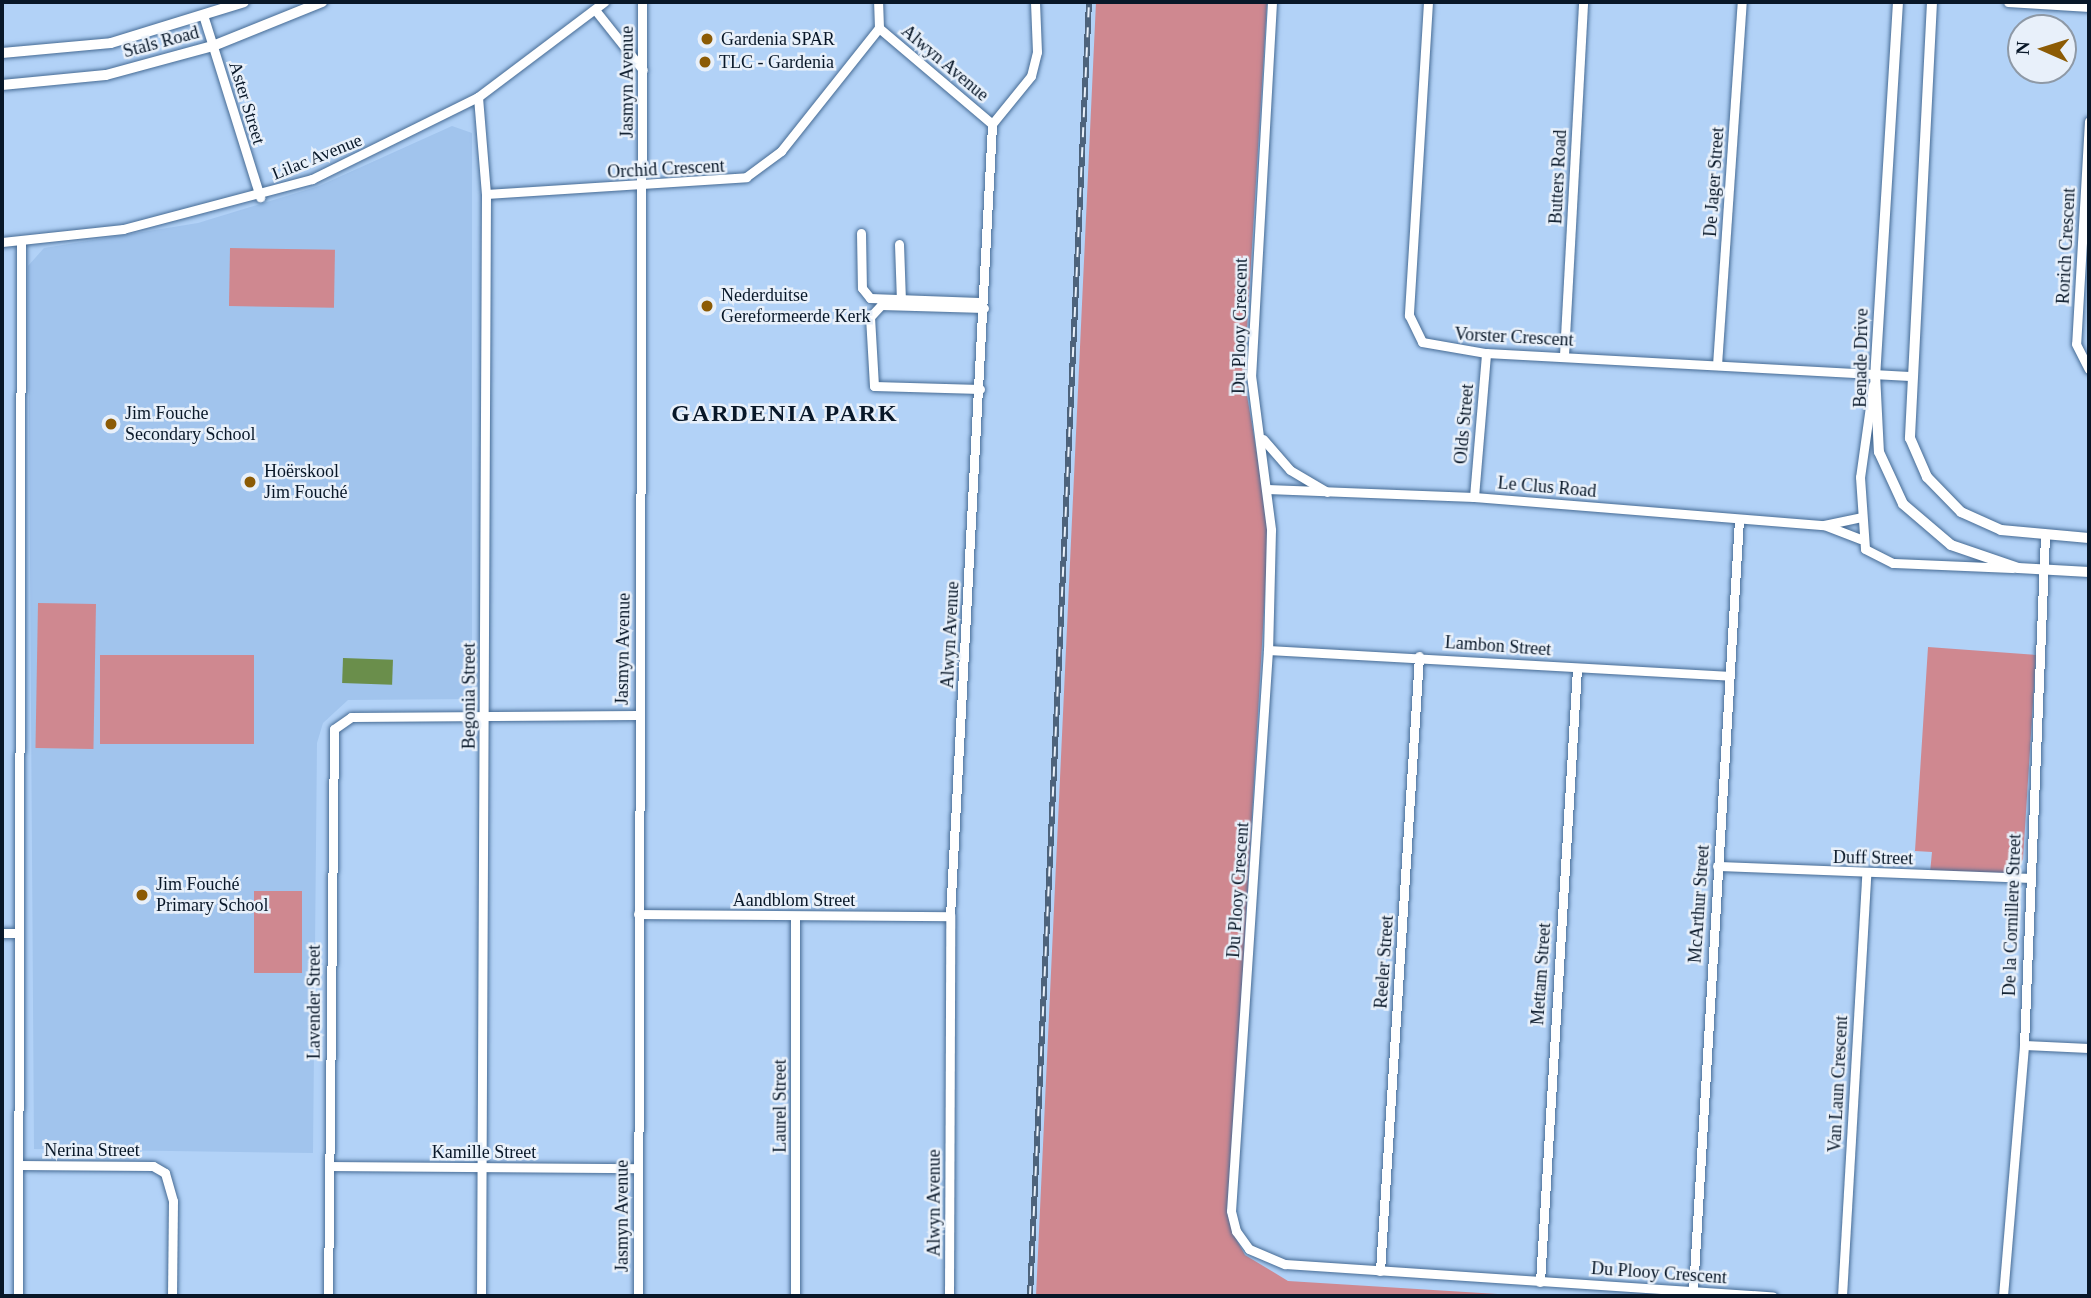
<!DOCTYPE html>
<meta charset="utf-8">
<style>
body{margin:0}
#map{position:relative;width:2091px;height:1298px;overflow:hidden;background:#b2d2f7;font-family:Georgia,serif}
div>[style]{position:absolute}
.built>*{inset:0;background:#a1c4ed}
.green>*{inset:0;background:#cf8890;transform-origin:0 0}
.water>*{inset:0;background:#6a8e4b;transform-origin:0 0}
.roads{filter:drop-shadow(0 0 2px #466b94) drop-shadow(0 0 2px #466b94)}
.minor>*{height:9px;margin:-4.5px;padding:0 4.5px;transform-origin:4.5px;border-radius:4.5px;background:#fff}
.tertiary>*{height:10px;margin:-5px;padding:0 5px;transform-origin:5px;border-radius:5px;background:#fff}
.rail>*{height:6px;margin-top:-3px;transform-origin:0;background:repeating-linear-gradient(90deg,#e8f0fa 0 10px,#4d637c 0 20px);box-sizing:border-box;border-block:2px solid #4d637c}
.dots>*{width:19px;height:19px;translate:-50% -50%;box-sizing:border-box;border:4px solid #e8f0fa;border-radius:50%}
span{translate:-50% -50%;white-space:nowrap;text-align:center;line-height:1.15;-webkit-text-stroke:5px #e8f0fa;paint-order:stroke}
.poi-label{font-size:18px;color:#081728}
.left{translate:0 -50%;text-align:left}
.street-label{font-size:18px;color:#081728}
.district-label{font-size:24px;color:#081728;font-weight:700;letter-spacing:2px}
.frame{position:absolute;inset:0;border:4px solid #081728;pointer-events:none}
.north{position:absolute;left:2007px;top:14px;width:70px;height:70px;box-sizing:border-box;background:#e8f0fa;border:2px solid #8e99a6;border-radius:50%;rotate:273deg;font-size:19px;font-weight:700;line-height:28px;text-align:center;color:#081728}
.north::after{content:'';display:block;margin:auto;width:24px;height:32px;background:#8c5b05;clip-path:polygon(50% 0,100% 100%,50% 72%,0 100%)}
</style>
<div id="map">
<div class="built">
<div style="clip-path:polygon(452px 126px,472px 133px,472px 699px,348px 700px,323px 723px,317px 743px,313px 1153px,34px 1149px,28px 266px,44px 248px,198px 223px,319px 186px)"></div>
</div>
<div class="green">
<div style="clip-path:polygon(1096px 2px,1267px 2px,1244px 378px,1269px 524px,1229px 1211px,1235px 1237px,1245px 1255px,1288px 1281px,1529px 1296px,1036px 1296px)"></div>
<div style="left:230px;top:248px;width:105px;height:58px;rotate:1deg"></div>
<div style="left:38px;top:603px;width:58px;height:145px;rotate:1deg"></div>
<div style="clip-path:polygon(1928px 647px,2036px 655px,2023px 859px,2016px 873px,1930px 873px,1932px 852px,1915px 851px)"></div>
<div style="left:100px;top:655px;width:154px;height:89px"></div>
<div style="left:254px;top:891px;width:48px;height:82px"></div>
</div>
<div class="water">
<div style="left:343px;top:658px;width:50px;height:25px;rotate:2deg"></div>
</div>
<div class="roads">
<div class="minor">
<div style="left:1272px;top:2px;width:374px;rotate:93.2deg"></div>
<div style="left:1251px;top:375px;width:156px;rotate:82.6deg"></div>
<div style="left:1271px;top:530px;width:120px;rotate:91.4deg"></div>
<div style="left:1268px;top:650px;width:562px;rotate:93.77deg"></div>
<div style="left:1231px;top:1211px;width:21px;rotate:76deg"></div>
<div style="left:1236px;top:1231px;width:22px;rotate:54deg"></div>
<div style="left:1249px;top:1249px;width:39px;rotate:23deg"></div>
<div style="left:1285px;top:1264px;width:489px;rotate:3.8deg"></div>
<div style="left:1428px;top:2px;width:314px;rotate:93.5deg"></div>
<div style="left:1409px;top:315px;width:30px;rotate:64deg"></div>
<div style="left:1422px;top:342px;width:65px;rotate:9.8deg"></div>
<div style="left:1486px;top:353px;width:424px;rotate:3.1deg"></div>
<div style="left:2008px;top:2px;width:81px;rotate:3.5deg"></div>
<div style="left:596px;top:11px;width:75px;rotate:51.5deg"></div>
<div style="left:204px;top:18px;width:188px;rotate:72.6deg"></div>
<div style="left:879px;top:28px;width:148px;rotate:40.3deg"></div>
<div style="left:478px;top:97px;width:97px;rotate:85.3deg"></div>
<div style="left:486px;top:194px;width:1102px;rotate:90.26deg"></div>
<div style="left:2089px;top:121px;width:223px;rotate:93.3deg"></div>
<div style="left:2076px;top:344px;width:28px;rotate:63deg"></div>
<div style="left:992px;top:124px;width:62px;rotate:-50.9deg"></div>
<div style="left:1031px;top:76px;width:25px;rotate:-76deg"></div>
<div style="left:1037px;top:52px;width:50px;rotate:-92.3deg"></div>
<div style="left:486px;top:194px;width:261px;rotate:-3.7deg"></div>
<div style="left:746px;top:177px;width:44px;rotate:-36.6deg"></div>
<div style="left:781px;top:151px;width:157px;rotate:-51.5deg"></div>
<div style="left:879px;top:28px;width:26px;rotate:-92deg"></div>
<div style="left:861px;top:233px;width:55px;rotate:89deg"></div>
<div style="left:862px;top:288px;width:13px;rotate:51deg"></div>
<div style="left:870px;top:298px;width:109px;rotate:2.1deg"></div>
<div style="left:2px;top:242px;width:122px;rotate:-6.1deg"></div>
<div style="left:123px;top:229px;width:196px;rotate:-14.8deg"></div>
<div style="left:312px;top:179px;width:185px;rotate:-26.3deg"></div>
<div style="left:478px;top:97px;width:158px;rotate:-37deg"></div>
<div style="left:899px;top:244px;width:56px;rotate:88deg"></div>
<div style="left:1564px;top:355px;width:354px;rotate:-86.9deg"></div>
<div style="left:1717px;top:365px;width:364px;rotate:-86.1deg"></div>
<div style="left:1873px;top:385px;width:93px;rotate:98deg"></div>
<div style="left:1860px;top:477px;width:72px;rotate:86deg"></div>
<div style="left:1865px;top:549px;width:31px;rotate:27deg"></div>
<div style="left:1893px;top:563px;width:120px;rotate:2.4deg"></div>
<div style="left:980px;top:389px;width:106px;rotate:-178.4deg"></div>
<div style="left:874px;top:386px;width:69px;rotate:-93.3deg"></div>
<div style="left:870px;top:317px;width:16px;rotate:-47deg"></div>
<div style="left:881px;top:305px;width:103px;rotate:1.7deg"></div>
<div style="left:1263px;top:439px;width:41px;rotate:48.9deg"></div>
<div style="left:1290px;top:470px;width:43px;rotate:30.7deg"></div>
<div style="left:1267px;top:489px;width:207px;rotate:2.2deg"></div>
<div style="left:1474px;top:497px;width:351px;rotate:4.6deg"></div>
<div style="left:1824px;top:525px;width:38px;rotate:-12deg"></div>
<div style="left:1474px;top:497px;width:144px;rotate:-85.2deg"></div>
<div style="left:1824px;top:525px;width:39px;rotate:21deg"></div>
<div style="left:1268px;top:650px;width:459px;rotate:3.2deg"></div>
<div style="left:1717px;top:866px;width:310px;rotate:2.2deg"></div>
<div style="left:638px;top:914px;width:312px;rotate:0.4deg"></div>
<div style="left:2px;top:933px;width:17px"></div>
<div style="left:2024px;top:1045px;width:65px;rotate:2.6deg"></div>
<div style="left:18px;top:1165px;width:135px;rotate:0.4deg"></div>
<div style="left:153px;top:1166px;width:14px;rotate:30deg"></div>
<div style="left:165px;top:1173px;width:29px;rotate:74deg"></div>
<div style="left:173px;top:1201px;width:95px;rotate:90.6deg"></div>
<div style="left:330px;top:1166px;width:308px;rotate:0.4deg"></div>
<div style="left:1380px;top:1271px;width:616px;rotate:-86.37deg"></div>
<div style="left:1540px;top:1282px;width:615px;rotate:-86.55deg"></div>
<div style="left:1693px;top:1291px;width:773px;rotate:-86.59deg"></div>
<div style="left:18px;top:1296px;width:1055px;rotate:-89.84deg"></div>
<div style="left:328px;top:1296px;width:567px;rotate:-89.39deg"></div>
<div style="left:334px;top:729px;width:21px;rotate:-35deg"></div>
<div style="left:351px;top:717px;width:287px;rotate:-0.4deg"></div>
<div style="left:638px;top:1296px;width:1294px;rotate:-89.82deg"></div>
<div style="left:795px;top:1296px;width:380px;rotate:-90deg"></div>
<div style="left:949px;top:1296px;width:380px;rotate:-89.8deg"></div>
<div style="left:950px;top:916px;width:793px;rotate:-86.96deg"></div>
<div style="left:1842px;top:1296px;width:423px;rotate:-86.7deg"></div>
<div style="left:2003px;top:1296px;width:252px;rotate:-85.2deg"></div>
<div style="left:2024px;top:1045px;width:510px;rotate:-87.64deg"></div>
</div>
<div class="tertiary">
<div style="left:1898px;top:2px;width:373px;rotate:93.5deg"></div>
<div style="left:1875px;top:374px;width:78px;rotate:87.1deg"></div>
<div style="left:1879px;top:452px;width:57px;rotate:65.2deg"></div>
<div style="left:1903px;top:504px;width:63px;rotate:40.5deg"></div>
<div style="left:1951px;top:545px;width:71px;rotate:18.9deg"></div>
<div style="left:2018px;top:568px;width:71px;rotate:3.2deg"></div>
<div style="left:1932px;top:2px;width:437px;rotate:92.9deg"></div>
<div style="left:1910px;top:438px;width:43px;rotate:66.4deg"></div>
<div style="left:1927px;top:477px;width:49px;rotate:45.8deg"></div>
<div style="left:1961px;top:512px;width:44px;rotate:24.2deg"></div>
<div style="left:2001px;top:530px;width:88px;rotate:5.2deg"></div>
<div style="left:2px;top:53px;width:109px;rotate:-5.2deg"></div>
<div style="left:111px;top:43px;width:139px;rotate:-17.1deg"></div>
<div style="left:2px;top:85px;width:104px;rotate:-5.5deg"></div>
<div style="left:106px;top:75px;width:111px;rotate:-15.2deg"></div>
<div style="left:213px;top:46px;width:118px;rotate:-22deg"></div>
</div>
</div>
<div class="rail">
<div style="left:1030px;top:1296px;width:1295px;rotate:-87.39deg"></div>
</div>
<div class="dots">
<div style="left:707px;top:39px;background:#8c5b05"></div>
<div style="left:705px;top:62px;background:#8c5b05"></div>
<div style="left:707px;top:306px;background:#8c5b05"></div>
<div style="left:111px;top:424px;background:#8c5b05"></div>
<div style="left:250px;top:482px;background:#8c5b05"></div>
<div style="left:142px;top:895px;background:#8c5b05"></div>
</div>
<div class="poi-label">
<span class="left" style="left:721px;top:39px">Gardenia SPAR</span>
<span class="left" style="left:719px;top:62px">TLC - Gardenia</span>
<span class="left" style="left:721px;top:306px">Nederduitse<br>Gereformeerde Kerk</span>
<span class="left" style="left:125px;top:424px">Jim Fouche<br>Secondary School</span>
<span class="left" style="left:264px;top:482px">Hoërskool<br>Jim Fouché</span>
<span class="left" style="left:156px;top:895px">Jim Fouché<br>Primary School</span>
</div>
<div class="street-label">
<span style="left:161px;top:42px;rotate:-15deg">Stals Road</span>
<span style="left:945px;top:63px;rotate:40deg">Alwyn Avenue</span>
<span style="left:627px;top:82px;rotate:-90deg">Jasmyn Avenue</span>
<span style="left:247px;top:103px;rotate:73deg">Aster Street</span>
<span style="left:317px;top:157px;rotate:-22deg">Lilac Avenue</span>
<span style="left:666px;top:169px;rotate:-3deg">Orchid Crescent</span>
<span style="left:1558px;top:177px;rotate:-87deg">Butters Road</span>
<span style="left:1714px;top:182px;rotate:-86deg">De Jager Street</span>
<span style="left:2066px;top:246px;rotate:-87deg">Rorich Crescent</span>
<span style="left:1240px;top:326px;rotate:-89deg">Du Plooy Crescent</span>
<span style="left:1514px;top:337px;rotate:3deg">Vorster Crescent</span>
<span style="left:1861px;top:358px;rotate:-89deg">Benade Drive</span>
<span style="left:1464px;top:424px;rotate:-85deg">Olds Street</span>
<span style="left:1547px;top:487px;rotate:5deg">Le Clus Road</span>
<span style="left:950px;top:635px;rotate:-87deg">Alwyn Avenue</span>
<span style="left:1498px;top:646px;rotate:4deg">Lambon Street</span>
<span style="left:623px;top:649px;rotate:-89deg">Jasmyn Avenue</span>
<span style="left:469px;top:696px;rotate:-90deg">Begonia Street</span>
<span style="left:1873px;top:858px;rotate:1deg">Duff Street</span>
<span style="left:1238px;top:890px;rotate:-86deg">Du Plooy Crescent</span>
<span style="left:794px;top:900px">Aandblom Street</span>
<span style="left:1699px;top:904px;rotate:-86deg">McArthur Street</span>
<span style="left:2012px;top:915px;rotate:-88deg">De la Cornillere Street</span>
<span style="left:1384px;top:962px;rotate:-86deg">Reeler Street</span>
<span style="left:1541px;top:974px;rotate:-86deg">Mettam Street</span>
<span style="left:314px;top:1002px;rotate:-90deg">Lavender Street</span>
<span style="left:1838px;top:1084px;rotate:-87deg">Van Laun Crescent</span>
<span style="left:780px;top:1106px;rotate:-90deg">Laurel Street</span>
<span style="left:92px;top:1150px">Nerina Street</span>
<span style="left:484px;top:1152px">Kamille Street</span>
<span style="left:934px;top:1203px;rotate:-90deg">Alwyn Avenue</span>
<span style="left:622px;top:1216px;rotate:-90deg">Jasmyn Avenue</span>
<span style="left:1659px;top:1273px;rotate:4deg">Du Plooy Crescent</span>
</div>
<div class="district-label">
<span style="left:785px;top:414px">GARDENIA PARK</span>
</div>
<div class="frame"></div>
<div class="north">N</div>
</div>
